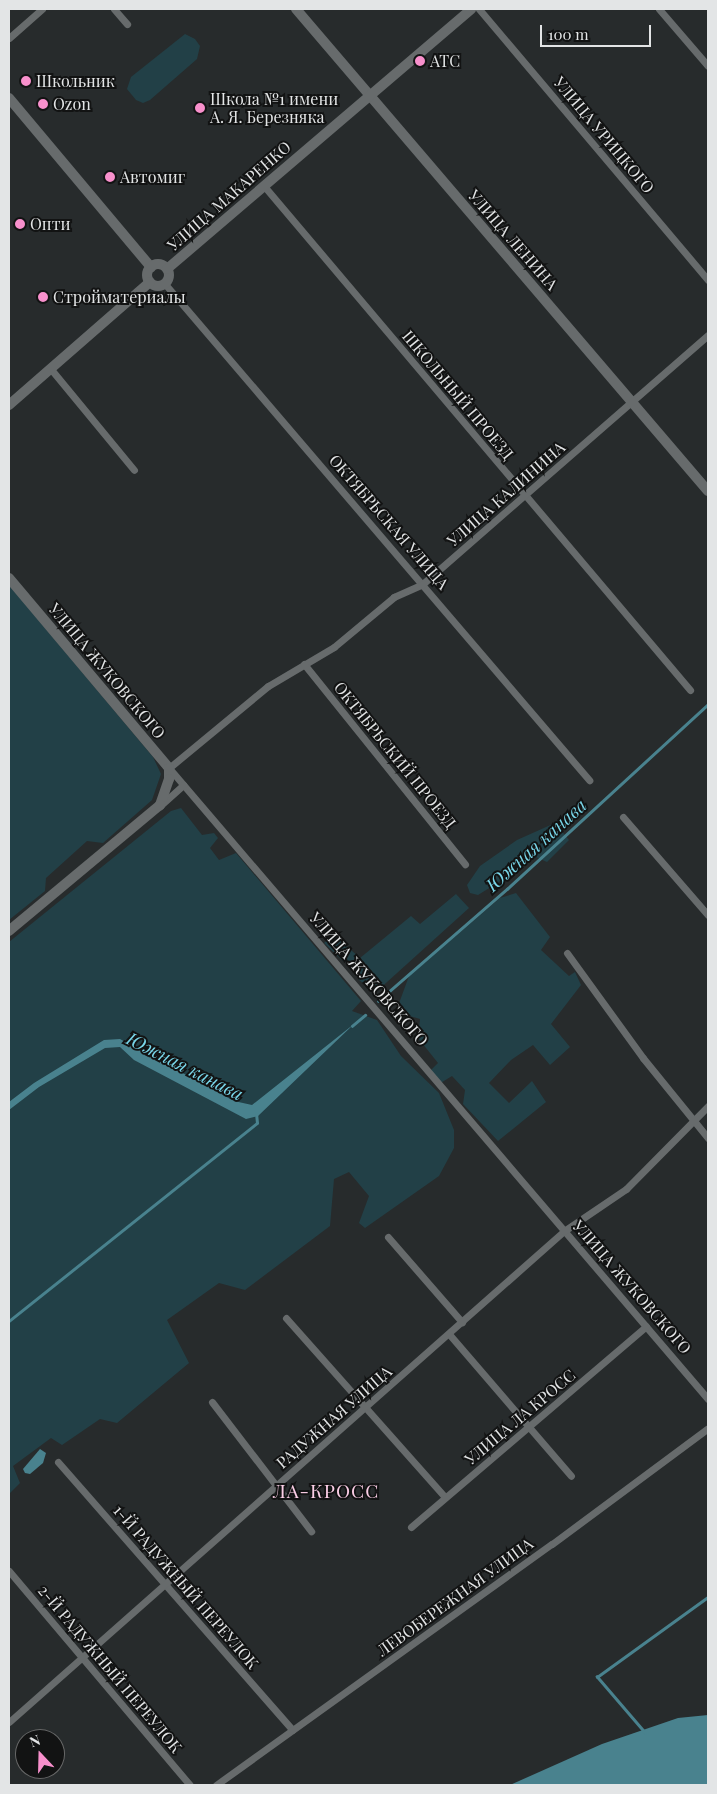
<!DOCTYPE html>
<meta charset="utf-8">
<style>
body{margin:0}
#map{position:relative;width:717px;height:1794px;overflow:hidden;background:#272b2c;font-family:"Playfair Display",serif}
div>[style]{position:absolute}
.green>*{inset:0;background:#224047}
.water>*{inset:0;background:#49828e}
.stream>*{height:2.5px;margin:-1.25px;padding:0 1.25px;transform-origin:1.25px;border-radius:1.25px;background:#49828e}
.street>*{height:7px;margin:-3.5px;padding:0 3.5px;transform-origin:3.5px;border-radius:3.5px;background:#676b6c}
.secondary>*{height:10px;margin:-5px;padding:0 5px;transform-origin:5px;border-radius:5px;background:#676b6c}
.secondary>.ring{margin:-5px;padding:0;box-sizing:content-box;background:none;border:10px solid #676b6c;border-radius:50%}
.dots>*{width:14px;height:14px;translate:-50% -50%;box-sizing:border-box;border:2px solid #121313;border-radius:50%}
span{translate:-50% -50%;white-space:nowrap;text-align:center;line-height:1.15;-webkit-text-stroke:4px #121313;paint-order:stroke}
.poi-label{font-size:16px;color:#e3e5e6}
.left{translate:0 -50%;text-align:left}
.street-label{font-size:16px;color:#e3e5e6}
.water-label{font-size:18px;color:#79d6e9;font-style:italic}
.quarter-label{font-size:19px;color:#fbcee6;letter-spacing:1px}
.frame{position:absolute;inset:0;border:10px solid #e3e5e6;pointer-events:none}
.north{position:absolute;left:15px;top:1729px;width:50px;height:50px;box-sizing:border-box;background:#121313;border:1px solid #666767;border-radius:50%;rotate:339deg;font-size:14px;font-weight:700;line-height:20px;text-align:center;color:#e3e5e6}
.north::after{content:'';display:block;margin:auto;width:18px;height:22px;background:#f890cc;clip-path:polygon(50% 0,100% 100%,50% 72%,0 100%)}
.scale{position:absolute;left:540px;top:25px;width:111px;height:22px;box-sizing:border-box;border:2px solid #e3e5e6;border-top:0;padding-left:6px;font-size:15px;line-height:18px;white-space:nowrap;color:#e3e5e6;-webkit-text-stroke:4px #121313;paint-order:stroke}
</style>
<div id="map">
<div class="green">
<div style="clip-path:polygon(185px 34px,195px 39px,200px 46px,197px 59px,150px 100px,143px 103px,136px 100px,127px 89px,131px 77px)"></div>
<div style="clip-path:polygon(9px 585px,153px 757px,161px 774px,152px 800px,103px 843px,87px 841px,46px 878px,45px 891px,9px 920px)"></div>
<div style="clip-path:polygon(181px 808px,202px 835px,214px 833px,218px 838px,210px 848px,219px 860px,236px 853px,361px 1001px,352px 1011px,377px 1020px,401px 1056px,439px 1093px,454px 1130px,454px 1148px,439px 1176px,365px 1228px,359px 1223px,369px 1196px,349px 1172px,334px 1179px,330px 1226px,245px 1290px,219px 1283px,167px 1320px,189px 1363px,117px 1423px,100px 1419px,62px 1445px,51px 1438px,13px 1466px,20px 1483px,9px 1494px,9px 942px,171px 811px)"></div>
<div style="clip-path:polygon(555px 823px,569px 840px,547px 862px,527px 853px,499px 882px,478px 895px,470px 893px,467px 885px,480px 866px,517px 840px)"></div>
<div style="clip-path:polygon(516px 893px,550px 937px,541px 950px,569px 976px,575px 972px,581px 985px,551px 1024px,570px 1047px,550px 1065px,533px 1045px,511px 1060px,489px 1083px,509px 1103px,532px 1081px,546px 1102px,498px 1141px,463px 1104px,465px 1090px,452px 1076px,439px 1084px,430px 1071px,438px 1063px,418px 1038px,420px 1019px,403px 1014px,398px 1006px,409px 976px,500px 898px)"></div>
<div style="clip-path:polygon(456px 894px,469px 908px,376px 992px,359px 980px,354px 962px,344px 962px,324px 943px,334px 935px,360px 958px,411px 916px,420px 924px)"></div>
</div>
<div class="water">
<div style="clip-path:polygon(354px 1024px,258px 1116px,246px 1119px,134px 1060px,120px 1047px,105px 1048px,39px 1087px,9px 1110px,9px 1102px,34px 1083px,104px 1040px,120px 1039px,234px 1101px,252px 1105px)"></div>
<div style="clip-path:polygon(40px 1449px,46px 1453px,43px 1463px,30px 1474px,25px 1473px,23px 1469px)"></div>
<div style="clip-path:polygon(708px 1715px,708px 1785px,510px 1785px,602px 1744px,678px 1718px)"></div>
</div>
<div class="stream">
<div style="left:378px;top:1001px;width:171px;rotate:-41deg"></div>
<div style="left:507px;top:889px;width:273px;rotate:-42.6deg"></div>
<div style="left:352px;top:1026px;width:17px;rotate:-40deg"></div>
<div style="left:9px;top:1321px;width:317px;rotate:-38.6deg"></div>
<div style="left:257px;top:1123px;width:9px;rotate:-96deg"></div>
<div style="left:645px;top:1733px;width:74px;rotate:-130.6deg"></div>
<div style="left:597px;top:1677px;width:137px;rotate:-35.8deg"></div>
</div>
<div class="street">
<div style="left:114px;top:9px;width:20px;rotate:49deg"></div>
<div style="left:479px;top:9px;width:355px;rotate:49.8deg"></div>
<div style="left:659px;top:9px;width:75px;rotate:49.3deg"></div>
<div style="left:9px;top:38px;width:44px;rotate:-41.3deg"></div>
<div style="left:264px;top:186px;width:660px;rotate:49.79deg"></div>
<div style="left:165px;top:284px;width:653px;rotate:49.47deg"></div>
<div style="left:708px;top:335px;width:378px;rotate:138.9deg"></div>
<div style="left:423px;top:584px;width:32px;rotate:156deg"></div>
<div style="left:394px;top:597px;width:78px;rotate:140.2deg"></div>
<div style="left:334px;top:647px;width:77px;rotate:149.4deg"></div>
<div style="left:268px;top:686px;width:129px;rotate:140.4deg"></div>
<div style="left:169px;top:768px;width:830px;rotate:49.5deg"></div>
<div style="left:50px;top:368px;width:132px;rotate:50.5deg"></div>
<div style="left:304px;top:664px;width:257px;rotate:51.2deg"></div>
<div style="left:161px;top:805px;width:30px;rotate:-42deg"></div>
<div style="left:623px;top:817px;width:130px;rotate:49.1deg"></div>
<div style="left:567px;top:953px;width:130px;rotate:54.1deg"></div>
<div style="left:643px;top:1058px;width:103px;rotate:50.9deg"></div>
<div style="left:388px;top:1237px;width:113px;rotate:49deg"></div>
<div style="left:286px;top:1318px;width:239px;rotate:48.4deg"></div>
<div style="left:449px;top:1334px;width:187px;rotate:49.3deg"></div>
<div style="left:212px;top:1402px;width:163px;rotate:52.5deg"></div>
<div style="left:58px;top:1462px;width:356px;rotate:48.8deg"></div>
<div style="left:411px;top:1527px;width:309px;rotate:-40.5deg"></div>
<div style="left:9px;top:1571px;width:280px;rotate:49.8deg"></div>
<div style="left:9px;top:1722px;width:741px;rotate:-41.5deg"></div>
<div style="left:564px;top:1231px;width:75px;rotate:-34.1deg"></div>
<div style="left:626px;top:1189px;width:117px;rotate:-45.3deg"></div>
<div style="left:216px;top:1785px;width:413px;rotate:-35.7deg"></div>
<div style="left:552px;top:1544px;width:194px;rotate:-36.6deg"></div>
</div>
<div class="secondary">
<div style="left:296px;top:9px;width:634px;rotate:49.48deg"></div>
<div style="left:9px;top:98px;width:221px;rotate:50deg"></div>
<div class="ring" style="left:147px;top:264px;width:12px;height:12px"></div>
<div style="left:167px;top:269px;width:400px;rotate:-40.5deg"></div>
<div style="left:9px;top:405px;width:187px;rotate:-41.1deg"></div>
<div style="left:9px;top:578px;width:248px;rotate:49.9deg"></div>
<div style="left:169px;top:768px;width:11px;rotate:90deg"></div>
<div style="left:169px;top:779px;width:28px;rotate:109deg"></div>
<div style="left:160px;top:805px;width:197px;rotate:140.2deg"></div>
</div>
<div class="dots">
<div style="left:420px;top:61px;background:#f890cc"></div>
<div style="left:26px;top:81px;background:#f890cc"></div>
<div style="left:43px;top:104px;background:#f890cc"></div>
<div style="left:200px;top:108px;background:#f890cc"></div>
<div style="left:110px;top:177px;background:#f890cc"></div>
<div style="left:20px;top:224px;background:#f890cc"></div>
<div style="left:43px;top:297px;background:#f890cc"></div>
</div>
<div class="poi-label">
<span class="left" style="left:430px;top:61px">АТС</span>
<span class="left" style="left:36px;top:81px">Школьник</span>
<span class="left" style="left:210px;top:108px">Школа №1 имени<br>А. Я. Березняка</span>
<span class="left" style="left:53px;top:104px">Ozon</span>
<span class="left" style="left:120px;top:177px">Автомиг</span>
<span class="left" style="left:30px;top:224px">Опти</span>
<span class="left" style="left:53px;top:297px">Стройматериалы</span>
</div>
<div class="street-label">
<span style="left:604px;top:135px;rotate:50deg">УЛИЦА УРИЦКОГО</span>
<span style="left:229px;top:196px;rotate:-41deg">УЛИЦА МАКАРЕНКО</span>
<span style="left:513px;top:240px;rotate:49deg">УЛИЦА ЛЕНИНА</span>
<span style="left:458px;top:395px;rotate:50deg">ШКОЛЬНЫЙ ПРОЕЗД</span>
<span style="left:506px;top:494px;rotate:-41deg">УЛИЦА КАЛИНИНА</span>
<span style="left:389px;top:522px;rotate:49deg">ОКТЯБРЬСКАЯ УЛИЦА</span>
<span style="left:107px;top:671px;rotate:50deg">УЛИЦА ЖУКОВСКОГО</span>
<span style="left:395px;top:755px;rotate:51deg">ОКТЯБРЬСКИЙ ПРОЕЗД</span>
<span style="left:369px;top:979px;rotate:49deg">УЛИЦА ЖУКОВСКОГО</span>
<span style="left:632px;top:1287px;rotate:49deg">УЛИЦА ЖУКОВСКОГО</span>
<span style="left:334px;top:1417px;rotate:-41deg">РАДУЖНАЯ УЛИЦА</span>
<span style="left:520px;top:1417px;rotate:-40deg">УЛИЦА ЛА КРОСС</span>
<span style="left:186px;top:1587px;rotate:49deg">1-Й РАДУЖНЫЙ ПЕРЕУЛОК</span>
<span style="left:455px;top:1597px;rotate:-36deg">ЛЕВОБЕРЕЖНАЯ УЛИЦА</span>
<span style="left:110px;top:1669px;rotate:50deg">2-Й РАДУЖНЫЙ ПЕРЕУЛОК</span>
</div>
<div class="water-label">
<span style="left:536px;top:845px;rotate:-42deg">Южная канава</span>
<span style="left:185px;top:1066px;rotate:27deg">Южная канава</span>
</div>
<div class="quarter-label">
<span style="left:326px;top:1491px">ЛА-КРОСС</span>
</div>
<div class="frame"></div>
<div class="north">N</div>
<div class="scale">100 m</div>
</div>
